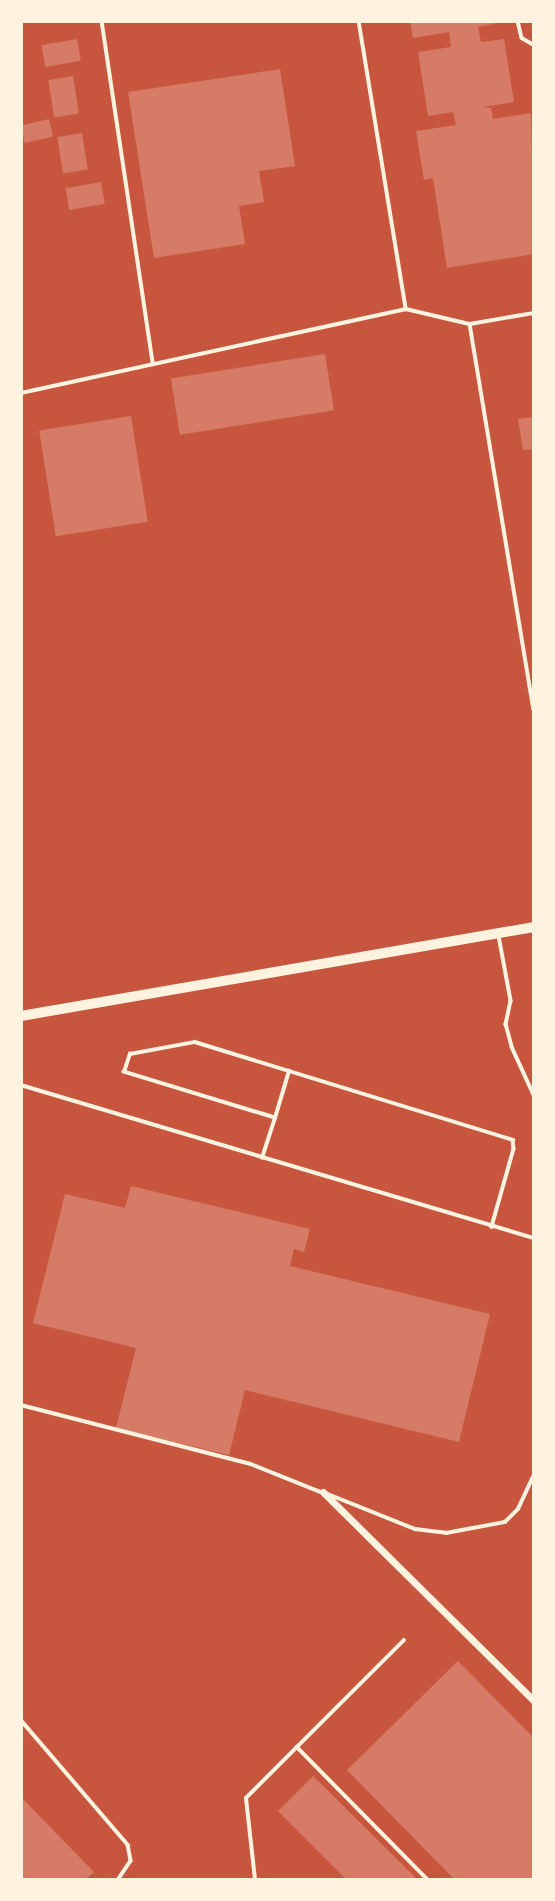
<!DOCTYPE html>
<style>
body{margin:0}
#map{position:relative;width:555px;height:1901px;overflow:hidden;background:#c8553d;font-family:"Roboto Condensed",sans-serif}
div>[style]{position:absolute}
.building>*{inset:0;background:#d67c66;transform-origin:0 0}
.service>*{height:3.5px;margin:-1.75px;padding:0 1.75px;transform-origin:1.75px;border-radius:1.75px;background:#fff3e0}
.minor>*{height:7px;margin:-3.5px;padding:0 3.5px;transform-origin:3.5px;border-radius:3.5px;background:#fff3e0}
.secondary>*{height:10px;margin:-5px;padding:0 5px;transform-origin:5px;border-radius:5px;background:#fff3e0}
span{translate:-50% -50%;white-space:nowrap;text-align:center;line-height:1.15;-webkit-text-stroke:5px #fff3e0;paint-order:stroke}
.frame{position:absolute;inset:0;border:23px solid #fff3e0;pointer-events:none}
</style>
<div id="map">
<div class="building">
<div style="clip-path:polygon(410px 21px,507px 21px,478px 27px,481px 42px,504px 39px,514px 102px,483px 107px,491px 108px,493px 119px,531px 113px,534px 254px,447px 268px,433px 178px,424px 180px,416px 131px,456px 125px,453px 112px,428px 116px,418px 52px,451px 47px,449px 32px,413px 38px)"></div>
<div style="left:77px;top:39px;width:22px;height:36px;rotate:80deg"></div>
<div style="clip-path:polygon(280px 69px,295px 166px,259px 171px,264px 202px,239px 206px,245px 244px,154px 258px,128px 92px)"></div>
<div style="left:73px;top:76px;width:38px;height:25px;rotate:81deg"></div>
<div style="left:49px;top:119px;width:18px;height:29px;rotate:77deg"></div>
<div style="left:82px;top:133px;width:37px;height:25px;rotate:81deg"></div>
<div style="left:101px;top:182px;width:22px;height:36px;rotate:80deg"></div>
<div style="left:325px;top:354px;width:57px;height:156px;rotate:81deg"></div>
<div style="left:131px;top:416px;width:107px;height:93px;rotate:81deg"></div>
<div style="clip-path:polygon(534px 417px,534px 449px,523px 450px,518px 419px)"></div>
<div style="clip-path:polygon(131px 1186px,310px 1229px,304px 1252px,294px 1249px,290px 1266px,490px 1314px,459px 1442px,245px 1390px,229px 1455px,116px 1428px,136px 1348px,33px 1323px,65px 1194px,125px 1208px)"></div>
<div style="clip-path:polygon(458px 1661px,534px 1738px,534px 1880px,455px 1880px,347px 1770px)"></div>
<div style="clip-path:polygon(313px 1776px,418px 1880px,347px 1880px,278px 1811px)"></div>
<div style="clip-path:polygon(21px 1797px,94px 1872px,85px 1880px,21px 1880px)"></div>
</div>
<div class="service">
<div style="left:102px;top:21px;width:347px;rotate:81.5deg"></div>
<div style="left:359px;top:21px;width:292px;rotate:80.7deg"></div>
<div style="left:406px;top:309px;width:66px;rotate:13.2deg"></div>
<div style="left:470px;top:324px;width:65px;rotate:-9.8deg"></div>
<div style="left:518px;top:21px;width:17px;rotate:77deg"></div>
<div style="left:522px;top:38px;width:14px;rotate:30deg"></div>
<div style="left:470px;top:324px;width:391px;rotate:80.6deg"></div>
<div style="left:21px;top:393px;width:394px;rotate:-12.3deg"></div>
<div style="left:499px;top:936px;width:66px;rotate:79.5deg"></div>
<div style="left:511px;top:1001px;width:24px;rotate:102deg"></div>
<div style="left:506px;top:1024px;width:24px;rotate:75deg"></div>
<div style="left:512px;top:1047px;width:53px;rotate:65.4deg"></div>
<div style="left:21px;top:1085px;width:535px;rotate:16.61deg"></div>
<div style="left:275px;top:1118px;width:49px;rotate:-73.4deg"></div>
<div style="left:262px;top:1158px;width:42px;rotate:-72deg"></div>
<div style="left:275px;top:1118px;width:158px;rotate:-163.1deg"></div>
<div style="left:124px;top:1072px;width:19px;rotate:-72deg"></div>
<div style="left:130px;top:1054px;width:66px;rotate:-10.5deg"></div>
<div style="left:195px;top:1042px;width:333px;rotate:17.1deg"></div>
<div style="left:513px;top:1140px;width:9px;rotate:84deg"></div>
<div style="left:514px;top:1149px;width:81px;rotate:105.8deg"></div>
<div style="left:21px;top:1405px;width:237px;rotate:14.4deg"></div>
<div style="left:251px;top:1464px;width:75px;rotate:21.8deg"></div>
<div style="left:328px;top:1494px;width:94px;rotate:21.9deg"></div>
<div style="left:415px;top:1529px;width:31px;rotate:7deg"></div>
<div style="left:446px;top:1533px;width:60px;rotate:-10.6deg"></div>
<div style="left:505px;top:1522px;width:18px;rotate:-45deg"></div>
<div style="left:518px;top:1509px;width:38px;rotate:-65deg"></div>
<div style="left:21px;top:1720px;width:165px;rotate:49.4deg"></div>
<div style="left:128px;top:1845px;width:16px;rotate:79deg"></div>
<div style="left:131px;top:1861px;width:23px;rotate:124deg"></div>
<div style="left:297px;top:1747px;width:151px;rotate:-45deg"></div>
<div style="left:255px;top:1880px;width:82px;rotate:-96.3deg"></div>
<div style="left:246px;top:1798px;width:72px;rotate:-45deg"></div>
<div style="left:297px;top:1747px;width:187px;rotate:45.4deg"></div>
</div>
<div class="minor">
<div style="left:323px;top:1492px;width:297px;rotate:44.7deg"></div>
</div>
<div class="secondary">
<div style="left:21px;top:1016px;width:521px;rotate:-9.84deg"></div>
</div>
<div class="frame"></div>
</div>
